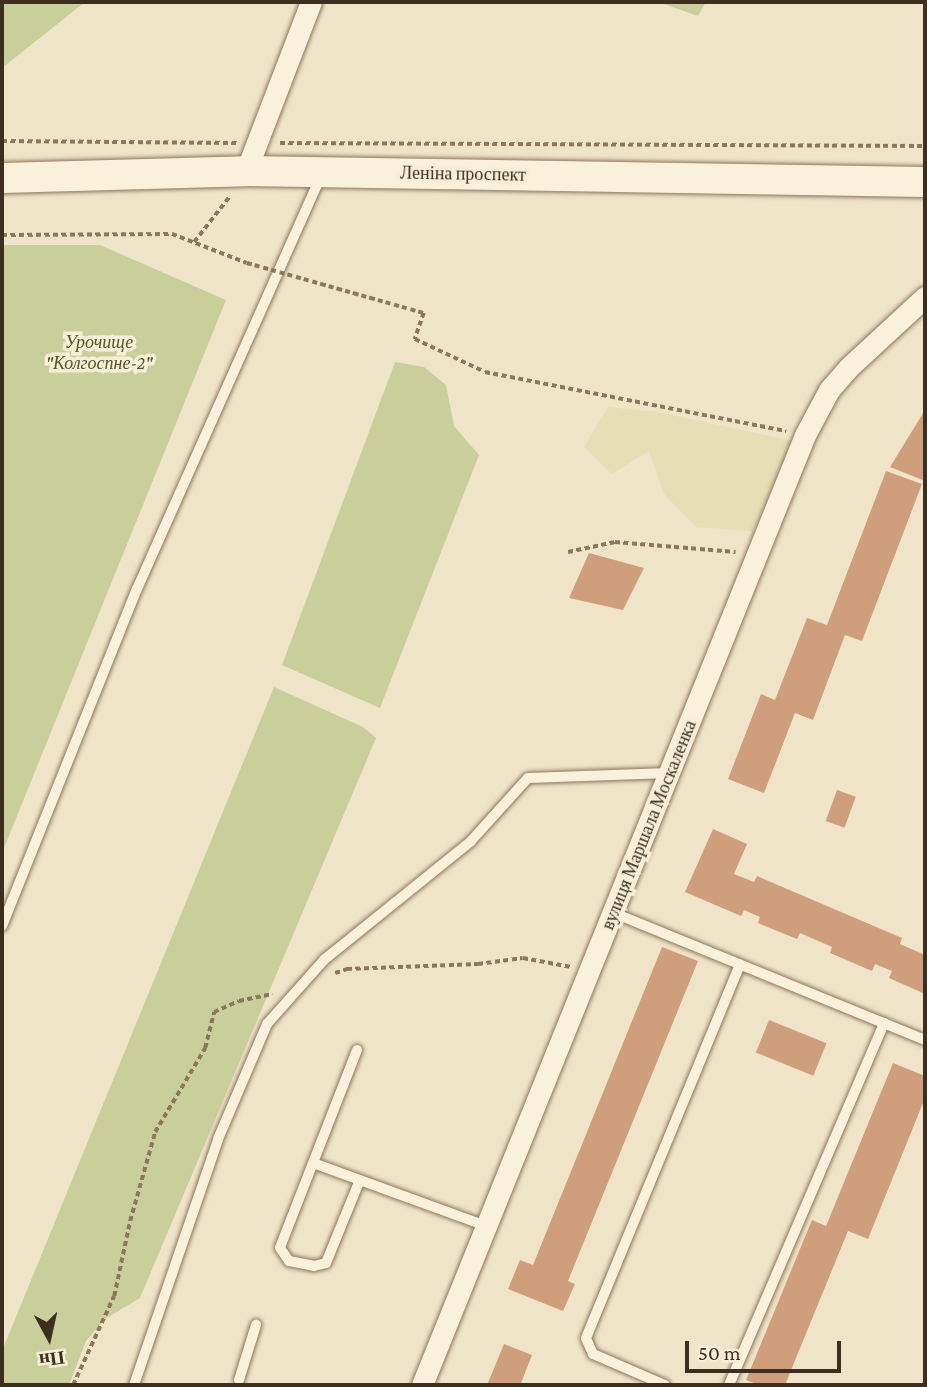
<!DOCTYPE html>
<meta charset="utf-8">
<style>
body{margin:0}
#map{position:relative;width:927px;height:1387px;overflow:hidden;background:#f0e4c8;font-family:"Crimson Pro",serif}
div>[style]{position:absolute}
.farmland>*{inset:0;background:#e6deb5}
.green>*{inset:0;background:#c9cf9b}
.building>*{inset:0;background:#cf9f7d;transform-origin:0 0}
.path>*{height:3.5px;margin-top:-1.75px;transform-origin:0;background:repeating-linear-gradient(90deg,#8d765c 0 5px,transparent 0 8.5px)}
.roads{filter:drop-shadow(0 0 2px #8d765c) drop-shadow(0 0 2px #8d765c)}
.lane>*{height:10px;margin:-5px;padding:0 5px;transform-origin:5px;border-radius:5px;background:#faf1dc}
.street>*{height:21px;margin:-10.5px;padding:0 10.5px;transform-origin:10.5px;border-radius:10.5px;background:#faf1dc}
.secondary>*{height:30px;margin:-15px;padding:0 15px;transform-origin:15px;border-radius:15px;background:#faf1dc}
.path-bridge>*{height:3.5px;margin-top:-1.75px;transform-origin:0;background:repeating-linear-gradient(90deg,#8d765c 0 5px,transparent 0 8.5px)}
span{translate:-50% -50%;white-space:nowrap;text-align:center;line-height:1.15;-webkit-text-stroke:7px #f7eed8;paint-order:stroke}
.street-label{font-size:18px;color:#3d2e20}
.park-label{font-size:18px;color:#4d5a26;font-style:italic}
.frame{position:absolute;inset:0;border:4px solid #3d2e20;pointer-events:none}
.north{position:absolute;left:14px;top:1303px;width:70px;height:70px;-webkit-text-stroke:5px #f7eed8;paint-order:stroke;rotate:172deg;font-size:19px;font-weight:700;line-height:28px;text-align:center;color:#3d2e20}
.north::after{content:'';display:block;margin:auto;width:24px;height:32px;background:#3d2e20;clip-path:polygon(50% 0,100% 100%,50% 72%,0 100%)}
.scale{position:absolute;left:685px;top:1341px;width:156px;height:32px;box-sizing:border-box;border:4px solid #3d2e20;border-top:0;padding-left:9px;font-size:21px;line-height:24px;white-space:nowrap;color:#3d2e20;-webkit-text-stroke:5px #f7eed8;paint-order:stroke}
</style>
<div id="map">
<div class="farmland">
<div style="clip-path:polygon(608px 407px,657px 412px,794px 441px,753px 531px,696px 527px,664px 494px,649px 451px,612px 474px,584px 447px)"></div>
</div>
<div class="green">
<div style="clip-path:polygon(2px 2px,85px 2px,2px 68px)"></div>
<div style="clip-path:polygon(658px 2px,706px 2px,698px 16px)"></div>
<div style="clip-path:polygon(2px 245px,100px 245px,226px 300px,2px 853px)"></div>
<div style="clip-path:polygon(395px 362px,424px 367px,446px 385px,454px 426px,479px 455px,380px 708px,282px 665px)"></div>
<div style="clip-path:polygon(274px 687px,363px 727px,376px 738px,140px 1298px,105px 1319px,86px 1341px,69px 1385px,2px 1385px,2px 1351px)"></div>
</div>
<div class="building">
<div style="clip-path:polygon(925px 410px,925px 481px,890px 467px)"></div>
<div style="clip-path:polygon(886px 471px,922px 484px,862px 641px,845px 635px,813px 720px,795px 713px,764px 793px,728px 779px,761px 694px,775px 700px,807px 618px,827px 625px)"></div>
<div style="clip-path:polygon(589px 553px,644px 568px,623px 610px,569px 598px)"></div>
<div style="left:837px;top:790px;width:20px;height:33px;rotate:20deg"></div>
<div style="clip-path:polygon(713px 829px,747px 844px,734px 874px,754px 882px,757px 876px,902px 938px,900px 944px,925px 955px,925px 994px,889px 978px,892px 971px,875px 964px,872px 971px,830px 953px,832px 947px,800px 933px,797px 939px,758px 923px,760px 917px,744px 910px,741px 916px,685px 892px)"></div>
<div style="clip-path:polygon(662px 947px,698px 961px,568px 1281px,575px 1284px,563px 1311px,508px 1289px,520px 1260px,533px 1265px)"></div>
<div style="left:769px;top:1020px;width:62px;height:35px;rotate:22deg"></div>
<div style="clip-path:polygon(893px 1063px,925px 1076px,925px 1098px,868px 1239px,848px 1231px,785px 1385px,759px 1385px,746px 1380px,812px 1220px,826px 1226px)"></div>
<div style="clip-path:polygon(504px 1344px,532px 1355px,521px 1383px,527px 1385px,487px 1385px)"></div>
</div>
<div class="path">
<div style="left:2px;top:141px;width:235px;rotate:0.5deg"></div>
<div style="left:280px;top:143px;width:645px;rotate:0.27deg"></div>
<div style="left:2px;top:235px;width:170px;rotate:-0.3deg"></div>
<div style="left:172px;top:234px;width:80px;rotate:21.1deg"></div>
<div style="left:194px;top:242px;width:58px;rotate:-52deg"></div>
<div style="left:424px;top:313px;width:28px;rotate:109deg"></div>
<div style="left:415px;top:339px;width:77px;rotate:25.2deg"></div>
<div style="left:485px;top:372px;width:307px;rotate:11.1deg"></div>
<div style="left:568px;top:552px;width:48px;rotate:-12deg"></div>
<div style="left:615px;top:542px;width:121px;rotate:4.7deg"></div>
<div style="left:335px;top:973px;width:13px;rotate:-18deg"></div>
<div style="left:347px;top:969px;width:131px;rotate:-2.2deg"></div>
<div style="left:478px;top:964px;width:45px;rotate:-7.6deg"></div>
<div style="left:523px;top:958px;width:49px;rotate:10.6deg"></div>
<div style="left:73px;top:1385px;width:98px;rotate:-65.3deg"></div>
<div style="left:114px;top:1296px;width:77px;rotate:-78deg"></div>
<div style="left:130px;top:1221px;width:92px;rotate:-74.3deg"></div>
<div style="left:155px;top:1132px;width:98px;rotate:-59.2deg"></div>
<div style="left:205px;top:1048px;width:37px;rotate:-76deg"></div>
<div style="left:214px;top:1012px;width:27px;rotate:-24deg"></div>
<div style="left:239px;top:1001px;width:34px;rotate:-12deg"></div>
</div>
<div class="roads">
<div class="lane">
<div style="left:614px;top:913px;width:336px;rotate:22.2deg"></div>
<div style="left:2px;top:926px;width:363px;rotate:-68.2deg"></div>
<div style="left:137px;top:589px;width:454px;rotate:-66deg"></div>
<div style="left:357px;top:1050px;width:212px;rotate:111.3deg"></div>
<div style="left:280px;top:1248px;width:16px;rotate:55deg"></div>
<div style="left:289px;top:1261px;width:25px;rotate:11deg"></div>
<div style="left:314px;top:1266px;width:12px;rotate:-14deg"></div>
<div style="left:326px;top:1263px;width:87px;rotate:-67.8deg"></div>
<div style="left:313px;top:1163px;width:184px;rotate:20deg"></div>
<div style="left:239px;top:1380px;width:58px;rotate:-72.8deg"></div>
<div style="left:134px;top:1385px;width:260px;rotate:-71.1deg"></div>
<div style="left:218px;top:1139px;width:125px;rotate:-66.9deg"></div>
<div style="left:267px;top:1024px;width:87px;rotate:-48.3deg"></div>
<div style="left:325px;top:959px;width:188px;rotate:-38.9deg"></div>
<div style="left:471px;top:841px;width:85px;rotate:-47.9deg"></div>
<div style="left:528px;top:778px;width:141px;rotate:-2deg"></div>
<div style="left:665px;top:1385px;width:78px;rotate:-156.7deg"></div>
<div style="left:593px;top:1354px;width:17px;rotate:-114deg"></div>
<div style="left:586px;top:1338px;width:404px;rotate:-67.6deg"></div>
<div style="left:729px;top:1385px;width:394px;rotate:-66.8deg"></div>
</div>
<div class="street">
<div style="left:246px;top:171px;width:181px;rotate:-69deg"></div>
<div style="left:422px;top:1385px;width:1024px;rotate:-68.04deg"></div>
<div style="left:805px;top:435px;width:51px;rotate:-61.9deg"></div>
<div style="left:829px;top:390px;width:29px;rotate:-49deg"></div>
<div style="left:848px;top:368px;width:105px;rotate:-42.7deg"></div>
</div>
<div class="secondary">
<div style="left:2px;top:178px;width:244px;rotate:-1.6deg"></div>
<div style="left:246px;top:171px;width:679px;rotate:0.93deg"></div>
</div>
</div>
<div class="path-bridge">
<div style="left:247px;top:263px;width:184px;rotate:15.8deg"></div>
</div>
<div class="street-label">
<span style="left:463px;top:174px;rotate:1deg">Леніна проспект</span>
<span style="left:649px;top:825px;rotate:-68deg">вулиця Маршала Москаленка</span>
</div>
<div class="park-label">
<span style="left:99px;top:353px">Урочище<br>"Колгоспне-2"</span>
</div>
<div class="frame"></div>
<div class="north">Пн</div>
<div class="scale">50 m</div>
</div>
